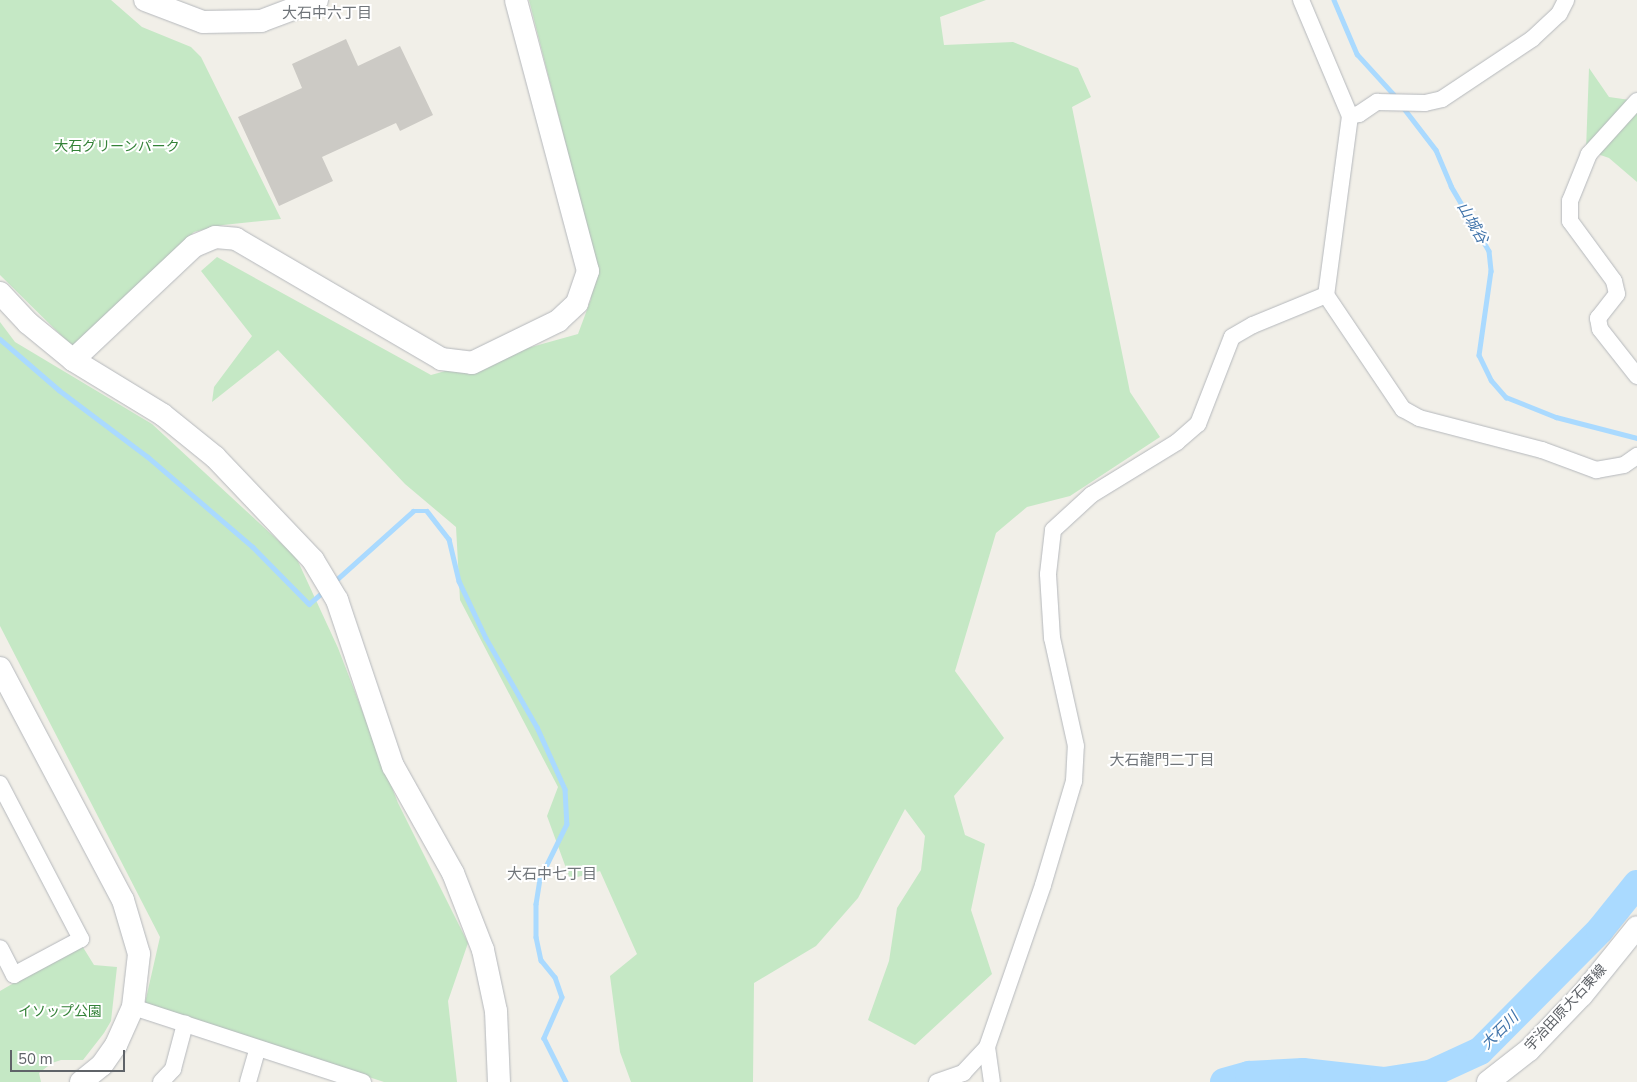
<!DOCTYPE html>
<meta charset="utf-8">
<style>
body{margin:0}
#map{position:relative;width:1637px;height:1082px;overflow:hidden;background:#f1efe8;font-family:"Nunito Sans","Noto Sans JP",sans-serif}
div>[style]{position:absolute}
.green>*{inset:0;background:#c5e8c5}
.stream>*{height:4.5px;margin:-2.25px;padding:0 2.25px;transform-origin:2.25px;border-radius:2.25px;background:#aadaff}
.river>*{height:28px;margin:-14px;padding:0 14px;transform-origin:14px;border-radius:14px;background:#aadaff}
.building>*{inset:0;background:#cccac5}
.roads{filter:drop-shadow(0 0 1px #b5b8bc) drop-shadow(0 0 1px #b5b8bc)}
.street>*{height:16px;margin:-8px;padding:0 8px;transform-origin:8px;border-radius:8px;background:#fff}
.secondary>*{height:22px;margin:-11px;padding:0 11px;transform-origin:11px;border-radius:11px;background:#fff}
span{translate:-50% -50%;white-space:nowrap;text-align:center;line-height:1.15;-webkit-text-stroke:4px #fff;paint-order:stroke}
.park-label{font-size:14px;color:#348238}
.street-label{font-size:14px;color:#5f6368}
.neighbourhood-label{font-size:15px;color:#70757a}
.water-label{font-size:15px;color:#4174aa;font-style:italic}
.scale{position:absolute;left:10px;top:1050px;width:115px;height:22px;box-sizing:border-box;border:2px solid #5f6368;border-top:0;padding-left:6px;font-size:15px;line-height:18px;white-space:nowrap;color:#5f6368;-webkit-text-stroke:4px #fff;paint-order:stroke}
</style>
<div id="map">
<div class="green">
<div style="clip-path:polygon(0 0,111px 0,142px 27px,191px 47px,201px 57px,281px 219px,223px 225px,194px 232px,75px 349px,0 275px)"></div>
<div style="clip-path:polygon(529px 0,986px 0,940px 17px,944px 45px,1013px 42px,1078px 68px,1091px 97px,1072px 107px,1130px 392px,1160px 437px,1070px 496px,1027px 507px,996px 533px,955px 671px,1004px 738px,954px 796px,965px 835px,985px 844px,971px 910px,992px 974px,915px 1045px,868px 1020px,889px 961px,897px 908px,921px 870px,925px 836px,905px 809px,858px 898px,816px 946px,754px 983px,753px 1082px,631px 1082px,620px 1052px,610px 976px,637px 954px,600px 871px,570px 879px,547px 816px,558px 787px,460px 600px,456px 527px,405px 484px,278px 350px,212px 402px,214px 387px,252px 336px,201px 271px,217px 257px,431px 375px,578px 334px,591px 299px,587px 228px)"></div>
<div style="clip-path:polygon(1589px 68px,1609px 97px,1637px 101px,1637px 182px,1609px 158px,1586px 150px)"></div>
<div style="clip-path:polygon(0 322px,15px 342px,152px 424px,296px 557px,338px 648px,398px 803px,468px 943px,448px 1001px,457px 1082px,384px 1082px,145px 1003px,160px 937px,0 626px)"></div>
<div style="clip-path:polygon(81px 944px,94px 965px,117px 967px,111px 1021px,104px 1033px,83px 1060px,61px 1060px,52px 1063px,39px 1073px,41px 1082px,0 1082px,0 991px)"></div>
</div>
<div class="stream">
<div style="left:1334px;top:0;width:59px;rotate:66.9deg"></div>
<div style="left:1357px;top:54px;width:59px;rotate:47.7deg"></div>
<div style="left:1403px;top:107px;width:54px;rotate:52.5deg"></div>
<div style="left:1436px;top:150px;width:39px;rotate:67deg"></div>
<div style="left:1451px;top:186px;width:75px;rotate:59.7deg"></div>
<div style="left:1489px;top:251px;width:20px;rotate:84deg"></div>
<div style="left:1491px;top:271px;width:85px;rotate:98.1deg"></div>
<div style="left:1479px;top:355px;width:28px;rotate:64deg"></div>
<div style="left:1491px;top:380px;width:23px;rotate:49deg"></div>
<div style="left:1506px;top:397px;width:54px;rotate:21.8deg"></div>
<div style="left:1556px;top:417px;width:84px;rotate:14.5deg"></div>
<div style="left:0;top:339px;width:78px;rotate:40.8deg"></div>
<div style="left:59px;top:390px;width:111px;rotate:37deg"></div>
<div style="left:148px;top:457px;width:138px;rotate:40.6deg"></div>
<div style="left:253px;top:547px;width:80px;rotate:45.5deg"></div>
<div style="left:309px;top:604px;width:20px;rotate:-41deg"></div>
<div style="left:334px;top:582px;width:106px;rotate:-41.9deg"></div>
<div style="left:413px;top:511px;width:14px"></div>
<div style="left:427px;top:511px;width:36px;rotate:52deg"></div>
<div style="left:449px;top:539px;width:43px;rotate:76.6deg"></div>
<div style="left:459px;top:581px;width:63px;rotate:64.7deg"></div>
<div style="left:486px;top:638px;width:103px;rotate:60.2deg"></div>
<div style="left:537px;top:727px;width:68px;rotate:65.7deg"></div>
<div style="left:565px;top:789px;width:35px;rotate:87deg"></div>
<div style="left:567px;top:824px;width:61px;rotate:116.1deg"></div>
<div style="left:540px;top:879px;width:25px;rotate:99deg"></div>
<div style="left:536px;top:904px;width:33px;rotate:90deg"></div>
<div style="left:536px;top:937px;width:24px;rotate:78deg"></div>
<div style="left:541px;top:960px;width:22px;rotate:51deg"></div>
<div style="left:555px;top:977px;width:21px;rotate:71deg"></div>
<div style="left:562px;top:997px;width:45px;rotate:113.7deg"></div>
<div style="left:544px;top:1038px;width:49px;rotate:63.4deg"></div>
</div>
<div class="river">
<div style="left:1224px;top:1082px;width:26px;rotate:-16deg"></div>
<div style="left:1249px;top:1075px;width:54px;rotate:-3.2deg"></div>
<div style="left:1303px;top:1072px;width:81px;rotate:6.3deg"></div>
<div style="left:1384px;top:1081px;width:47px;rotate:-8.7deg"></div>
<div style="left:1430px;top:1074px;width:55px;rotate:-24.7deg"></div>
<div style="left:1480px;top:1051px;width:170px;rotate:-45.2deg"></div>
<div style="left:1600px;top:930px;width:59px;rotate:-51.2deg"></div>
</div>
<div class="building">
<div style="clip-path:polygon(346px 39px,358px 66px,400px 46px,433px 115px,400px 131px,396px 123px,322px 157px,333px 181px,279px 206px,238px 117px,302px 88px,292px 64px)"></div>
</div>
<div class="roads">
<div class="street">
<div style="left:1301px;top:0;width:126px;rotate:67.1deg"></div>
<div style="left:1350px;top:116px;width:181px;rotate:97.6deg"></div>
<div style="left:1326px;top:295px;width:138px;rotate:56deg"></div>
<div style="left:1403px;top:409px;width:18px;rotate:29deg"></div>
<div style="left:1419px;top:418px;width:127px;rotate:14.6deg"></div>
<div style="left:1542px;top:450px;width:58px;rotate:20.3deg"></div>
<div style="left:1596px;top:470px;width:28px;rotate:-10deg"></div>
<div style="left:1624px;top:465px;width:16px;rotate:-35deg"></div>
<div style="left:1637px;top:101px;width:72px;rotate:132.2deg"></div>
<div style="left:1589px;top:154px;width:51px;rotate:112deg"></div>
<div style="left:1570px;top:201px;width:20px;rotate:90deg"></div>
<div style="left:1570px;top:221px;width:74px;rotate:53.7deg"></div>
<div style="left:1614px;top:281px;width:13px;rotate:77deg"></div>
<div style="left:1617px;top:294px;width:31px;rotate:128deg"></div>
<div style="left:1598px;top:318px;width:11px;rotate:80deg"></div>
<div style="left:1600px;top:329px;width:60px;rotate:51.8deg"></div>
<div style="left:1350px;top:116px;width:9px;rotate:-13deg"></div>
<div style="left:1359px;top:114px;width:22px;rotate:-34deg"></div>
<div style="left:1377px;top:102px;width:48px;rotate:1.2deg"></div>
<div style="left:1425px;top:103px;width:17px;rotate:-13deg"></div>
<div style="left:1442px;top:99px;width:108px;rotate:-33.7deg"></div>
<div style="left:1532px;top:39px;width:37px;rotate:-43deg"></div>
<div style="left:1559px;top:14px;width:16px;rotate:-63deg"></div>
<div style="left:0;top:784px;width:175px;rotate:62.4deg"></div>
<div style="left:81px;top:939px;width:76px;rotate:151.8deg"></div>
<div style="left:14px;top:975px;width:30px;rotate:-117deg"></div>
<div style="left:133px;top:1007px;width:242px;rotate:18.1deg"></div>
<div style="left:987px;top:1047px;width:35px;rotate:82deg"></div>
<div style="left:161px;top:1082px;width:18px;rotate:-47deg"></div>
<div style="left:173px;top:1069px;width:47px;rotate:-75.1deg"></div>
<div style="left:248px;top:1082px;width:35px;rotate:-74deg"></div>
<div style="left:937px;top:1082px;width:28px;rotate:-19deg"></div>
<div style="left:963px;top:1073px;width:35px;rotate:-47deg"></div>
<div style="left:987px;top:1047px;width:171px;rotate:-70.9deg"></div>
<div style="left:1043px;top:885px;width:109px;rotate:-73.4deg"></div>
<div style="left:1074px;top:781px;width:35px;rotate:-87deg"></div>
<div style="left:1076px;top:746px;width:111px;rotate:-102.5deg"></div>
<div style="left:1052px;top:638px;width:64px;rotate:-93.6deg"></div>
<div style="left:1048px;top:574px;width:44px;rotate:-83.5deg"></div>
<div style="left:1053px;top:530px;width:52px;rotate:-42.6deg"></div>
<div style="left:1091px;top:495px;width:101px;rotate:-31.6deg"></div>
<div style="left:1177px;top:442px;width:28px;rotate:-41deg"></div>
<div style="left:1198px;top:424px;width:93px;rotate:-68.7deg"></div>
<div style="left:1232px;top:337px;width:24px;rotate:-30deg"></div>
<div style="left:1253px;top:325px;width:79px;rotate:-22.3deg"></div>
</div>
<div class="secondary">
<div style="left:145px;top:0;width:62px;rotate:20.8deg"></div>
<div style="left:203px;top:22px;width:58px;rotate:-1deg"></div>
<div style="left:261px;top:21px;width:60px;rotate:-20.6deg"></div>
<div style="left:0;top:293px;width:41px;rotate:47deg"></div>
<div style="left:28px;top:323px;width:58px;rotate:39.4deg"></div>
<div style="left:73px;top:360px;width:105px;rotate:31.4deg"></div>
<div style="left:163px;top:415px;width:67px;rotate:38.9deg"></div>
<div style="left:215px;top:457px;width:142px;rotate:46.4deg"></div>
<div style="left:313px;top:560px;width:47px;rotate:59deg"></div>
<div style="left:337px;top:600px;width:175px;rotate:71.4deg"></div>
<div style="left:393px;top:766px;width:123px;rotate:60.7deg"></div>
<div style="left:453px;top:873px;width:83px;rotate:68.7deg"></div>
<div style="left:483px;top:950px;width:62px;rotate:78deg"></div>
<div style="left:496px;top:1011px;width:71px;rotate:87.6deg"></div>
<div style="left:73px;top:360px;width:166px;rotate:-43.3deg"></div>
<div style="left:194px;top:246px;width:23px;rotate:-23deg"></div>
<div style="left:215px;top:237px;width:21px;rotate:5deg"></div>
<div style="left:236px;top:239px;width:238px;rotate:30.3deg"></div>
<div style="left:441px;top:359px;width:31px;rotate:7deg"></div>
<div style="left:472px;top:363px;width:96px;rotate:-26deg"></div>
<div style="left:558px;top:321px;width:26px;rotate:-43deg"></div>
<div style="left:577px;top:303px;width:34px;rotate:-71deg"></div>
<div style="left:588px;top:271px;width:280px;rotate:-104.9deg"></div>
<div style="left:0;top:668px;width:263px;rotate:62.1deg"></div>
<div style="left:123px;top:900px;width:56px;rotate:73.5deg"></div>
<div style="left:139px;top:954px;width:53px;rotate:96.5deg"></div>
<div style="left:133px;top:1007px;width:42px;rotate:114.1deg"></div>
<div style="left:116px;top:1045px;width:24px;rotate:125deg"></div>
<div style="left:102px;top:1065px;width:27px;rotate:141deg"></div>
<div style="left:1488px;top:1082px;width:52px;rotate:-38deg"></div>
<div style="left:1529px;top:1050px;width:76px;rotate:-46.1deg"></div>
<div style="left:1582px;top:995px;width:87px;rotate:-51deg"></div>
</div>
</div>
<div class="park-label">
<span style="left:117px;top:147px">大石グリーンパーク</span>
<span style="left:60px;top:1012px">イソップ公園</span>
</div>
<div class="street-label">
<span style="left:1566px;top:1008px;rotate:-47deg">宇治田原大石東線</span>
</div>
<div class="neighbourhood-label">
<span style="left:327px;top:14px">大石中六丁目</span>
<span style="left:1162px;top:761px">大石龍門二丁目</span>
<span style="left:552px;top:875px">大石中七丁目</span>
</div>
<div class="water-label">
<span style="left:1472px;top:223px;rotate:60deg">山城谷</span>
<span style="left:1500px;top:1031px;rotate:-45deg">大石川</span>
</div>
<div class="scale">50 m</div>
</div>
